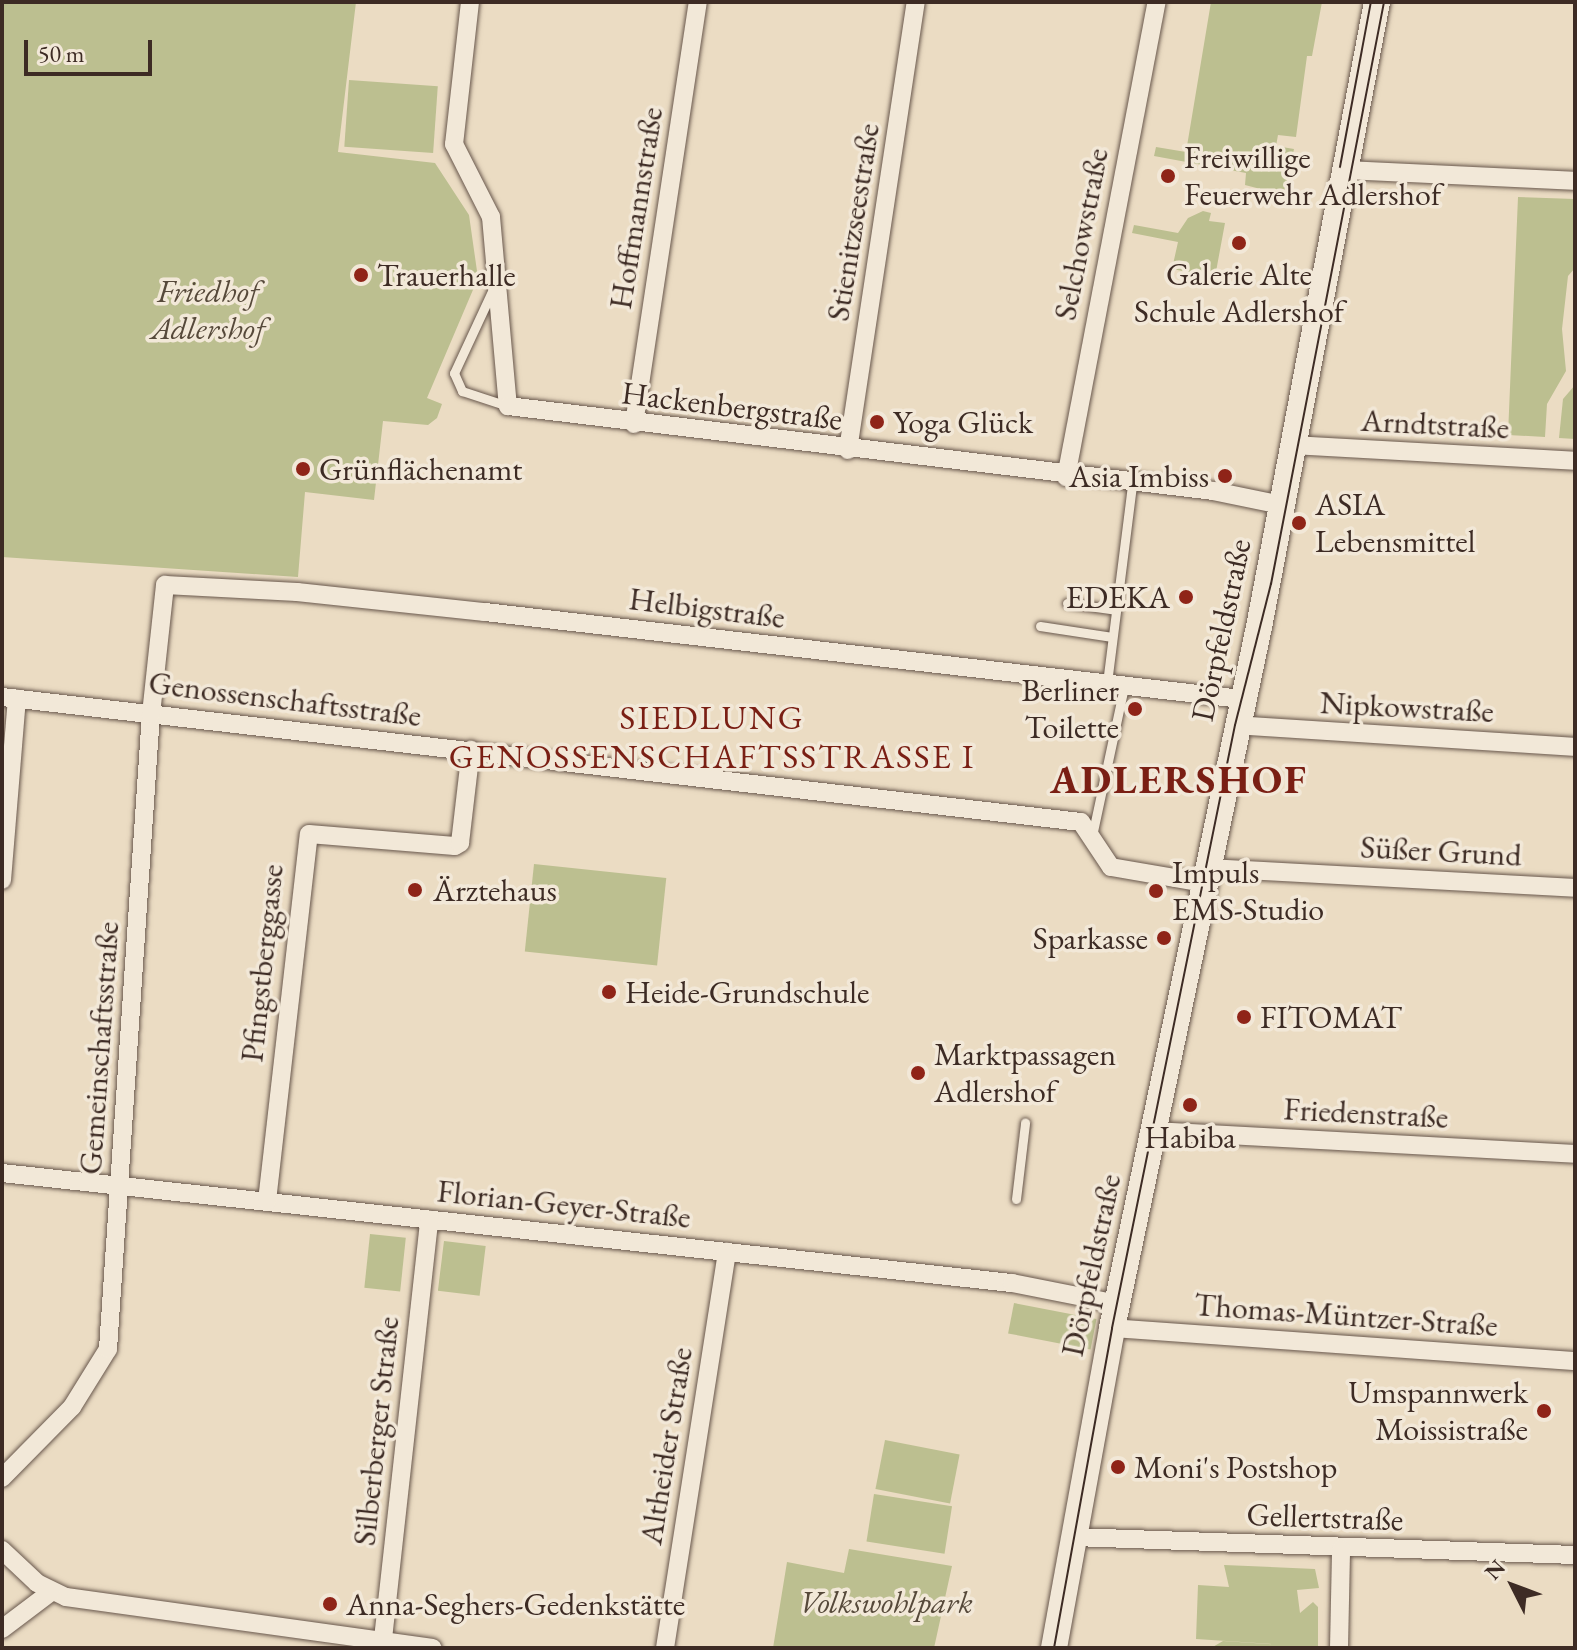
<!DOCTYPE html>
<meta charset="utf-8">
<style>
body{margin:0}
#map{position:relative;width:1577px;height:1650px;overflow:hidden;background:#ebdcc3;font-family:"EB Garamond",serif}
div>[style]{position:absolute}
.green>*{inset:0;background:#bcbf90;transform-origin:0 0}
.roads{filter:drop-shadow(0 0 2px #68574c) drop-shadow(0 0 2px #68574c)}
.lane>*{height:9px;margin:-4.5px;padding:0 4.5px;transform-origin:4.5px;border-radius:4.5px;background:#f2e8d8}
.street>*{height:18px;margin:-9px;padding:0 9px;transform-origin:9px;border-radius:9px;background:#f2e8d8}
.secondary>*{height:26px;margin:-13px;padding:0 13px;transform-origin:13px;border-radius:13px;background:#f2e8d8}
.tram>*{height:2px;margin:-1px;padding:0 1px;transform-origin:1px;border-radius:1px;background:#3d2b24}
.dots>*{width:22px;height:22px;translate:-50% -50%;box-sizing:border-box;border:4px solid #f2e8d8;border-radius:50%}
span{translate:-50% -50%;white-space:nowrap;text-align:center;line-height:1.15;-webkit-text-stroke:7px #f2e8d8;paint-order:stroke}
.poi-label{font-size:32px;color:#3d2b24}
.left{translate:0 -50%;text-align:left}
.right{translate:-100% -50%;text-align:right}
.street-label{font-size:32px;color:#3d2b24}
.park-label{font-size:32px;color:#56493a;font-style:italic}
.neighbourhood-label{font-size:34px;color:#7a1f14;letter-spacing:2px}
.district-label{font-size:40px;color:#7a1f14;font-weight:700;letter-spacing:2px}
.frame{position:absolute;inset:0;border:4px solid #3d2b24;pointer-events:none}
.north{position:absolute;left:1473px;top:1546px;width:80px;height:80px;-webkit-text-stroke:6px #f2e8d8;paint-order:stroke;rotate:312deg;font-size:22px;font-weight:700;line-height:32px;text-align:center;color:#3d2b24}
.north::after{content:'';display:block;margin:auto;width:28px;height:36px;background:#3d2b24;clip-path:polygon(50% 0,100% 100%,50% 72%,0 100%)}
.scale{position:absolute;left:24px;top:40px;width:128px;height:36px;box-sizing:border-box;border:4px solid #3d2b24;border-top:0;padding-left:10px;font-size:24px;line-height:28px;white-space:nowrap;color:#3d2b24;-webkit-text-stroke:6px #f2e8d8;paint-order:stroke}
</style>
<div id="map">
<div class="green">
<div style="clip-path:polygon(2px 2px,356px 2px,338px 152px,435px 163px,469px 215px,478px 278px,427px 398px,442px 404px,437px 418px,428px 425px,383px 421px,374px 500px,305px 492px,298px 577px,2px 557px)"></div>
<div style="clip-path:polygon(1211px 2px,1322px 2px,1312px 56px,1307px 56px,1296px 137px,1278px 135px,1276px 146px,1294px 149px,1284px 195px,1245px 185px,1246px 173px,1154px 156px,1156px 147px,1186px 152px)"></div>
<div style="left:349px;top:80px;width:89px;height:67px;rotate:4deg"></div>
<div style="clip-path:polygon(1518px 197px,1575px 199px,1575px 268px,1568px 276px,1562px 329px,1566px 371px,1547px 404px,1545px 437px,1508px 435px)"></div>
<div style="clip-path:polygon(1203px 211px,1211px 213px,1209px 221px,1225px 223px,1215px 277px,1172px 269px,1178px 242px,1132px 233px,1134px 225px,1178px 233px,1188px 218px)"></div>
<div style="clip-path:polygon(1575px 385px,1575px 439px,1559px 438px,1563px 399px)"></div>
<div style="left:534px;top:864px;width:133px;height:88px;rotate:6deg"></div>
<div style="left:370px;top:1234px;width:36px;height:54px;rotate:6deg"></div>
<div style="left:444px;top:1241px;width:42px;height:50px;rotate:7deg"></div>
<div style="left:1014px;top:1303px;width:84px;height:31px;rotate:11deg"></div>
<div style="left:885px;top:1440px;width:76px;height:50px;rotate:11deg"></div>
<div style="left:874px;top:1494px;width:79px;height:48px;rotate:9deg"></div>
<div style="clip-path:polygon(849px 1549px,952px 1566px,934px 1648px,773px 1648px,787px 1562px,844px 1573px)"></div>
<div style="clip-path:polygon(1224px 1565px,1315px 1569px,1319px 1588px,1297px 1590px,1300px 1613px,1313px 1602px,1318px 1607px,1318px 1648px,1211px 1648px,1223px 1641px,1300px 1646px,1196px 1639px,1198px 1585px,1229px 1587px)"></div>
</div>
<div class="roads">
<div class="lane">
<div style="left:494px;top:287px;width:95px;rotate:114.9deg"></div>
<div style="left:454px;top:373px;width:20px;rotate:66deg"></div>
<div style="left:462px;top:391px;width:48px;rotate:18.1deg"></div>
<div style="left:1067px;top:603px;width:49px;rotate:8.1deg"></div>
<div style="left:1040px;top:626px;width:73px;rotate:8.7deg"></div>
<div style="left:1107px;top:683px;width:201px;rotate:-82.8deg"></div>
<div style="left:1092px;top:836px;width:152px;rotate:-77.9deg"></div>
<div style="left:1016px;top:1199px;width:77px;rotate:-83.2deg"></div>
</div>
<div class="street">
<div style="left:470px;top:2px;width:143px;rotate:96.4deg"></div>
<div style="left:454px;top:144px;width:82px;rotate:63.1deg"></div>
<div style="left:491px;top:217px;width:190px;rotate:84.9deg"></div>
<div style="left:508px;top:406px;width:710px;rotate:6.87deg"></div>
<div style="left:1213px;top:491px;width:69px;rotate:11.6deg"></div>
<div style="left:1344px;top:170px;width:231px;rotate:2.7deg"></div>
<div style="left:634px;top:424px;width:427px;rotate:-81.4deg"></div>
<div style="left:1292px;top:445px;width:283px;rotate:3.2deg"></div>
<div style="left:848px;top:450px;width:453px;rotate:-81.4deg"></div>
<div style="left:1066px;top:477px;width:484px;rotate:-79.2deg"></div>
<div style="left:2px;top:697px;width:1086px;rotate:6.61deg"></div>
<div style="left:1081px;top:822px;width:54px;rotate:56.3deg"></div>
<div style="left:1111px;top:867px;width:95px;rotate:9.7deg"></div>
<div style="left:1235px;top:725px;width:341px;rotate:3.7deg"></div>
<div style="left:1208px;top:868px;width:368px;rotate:3.1deg"></div>
<div style="left:2px;top:880px;width:182px;rotate:-85.3deg"></div>
<div style="left:1153px;top:1131px;width:423px;rotate:3.1deg"></div>
<div style="left:2px;top:1173px;width:1016px;rotate:6.22deg"></div>
<div style="left:1012px;top:1283px;width:108px;rotate:11.2deg"></div>
<div style="left:267px;top:1201px;width:369px;rotate:-83.5deg"></div>
<div style="left:309px;top:834px;width:146px;rotate:4.7deg"></div>
<div style="left:455px;top:846px;width:6px;rotate:-31deg"></div>
<div style="left:460px;top:843px;width:94px;rotate:-83.3deg"></div>
<div style="left:1112px;top:1328px;width:464px;rotate:4.1deg"></div>
<div style="left:2px;top:1478px;width:100px;rotate:-45.4deg"></div>
<div style="left:72px;top:1407px;width:68px;rotate:-58.2deg"></div>
<div style="left:108px;top:1349px;width:636px;rotate:-86.13deg"></div>
<div style="left:151px;top:714px;width:130px;rotate:-83.8deg"></div>
<div style="left:165px;top:585px;width:132px;rotate:3deg"></div>
<div style="left:297px;top:592px;width:189px;rotate:6.1deg"></div>
<div style="left:485px;top:612px;width:761px;rotate:6.56deg"></div>
<div style="left:1074px;top:1537px;width:501px;rotate:2.06deg"></div>
<div style="left:2px;top:1550px;width:48px;rotate:43.3deg"></div>
<div style="left:37px;top:1583px;width:32px;rotate:26deg"></div>
<div style="left:66px;top:1597px;width:370px;rotate:7.9deg"></div>
<div style="left:2px;top:1629px;width:61px;rotate:-37.1deg"></div>
<div style="left:382px;top:1648px;width:431px;rotate:-83.7deg"></div>
<div style="left:665px;top:1648px;width:401px;rotate:-81.1deg"></div>
<div style="left:1339px;top:1648px;width:99px;rotate:-88.8deg"></div>
</div>
<div class="secondary">
<div style="left:1054px;top:1648px;width:325px;rotate:-79.7deg"></div>
<div style="left:1112px;top:1328px;width:716px;rotate:-78.16deg"></div>
<div style="left:1259px;top:627px;width:636px;rotate:-79.31deg"></div>
</div>
</div>
<div class="tram">
<div style="left:1340px;top:167px;width:168px;rotate:-79.4deg"></div>
<div style="left:1054px;top:1648px;width:325px;rotate:-79.7deg"></div>
<div style="left:1112px;top:1328px;width:615px;rotate:-78.47deg"></div>
<div style="left:1235px;top:725px;width:146px;rotate:-75.7deg"></div>
<div style="left:1271px;top:584px;width:593px;rotate:-79.01deg"></div>
</div>
<div class="dots">
<div style="left:1168px;top:176px;background:#8f2418"></div>
<div style="left:1239px;top:243px;background:#8f2418"></div>
<div style="left:361px;top:275px;background:#8f2418"></div>
<div style="left:877px;top:422px;background:#8f2418"></div>
<div style="left:303px;top:469px;background:#8f2418"></div>
<div style="left:1225px;top:476px;background:#8f2418"></div>
<div style="left:1299px;top:523px;background:#8f2418"></div>
<div style="left:1186px;top:597px;background:#8f2418"></div>
<div style="left:1135px;top:709px;background:#8f2418"></div>
<div style="left:415px;top:890px;background:#8f2418"></div>
<div style="left:1156px;top:891px;background:#8f2418"></div>
<div style="left:1164px;top:938px;background:#8f2418"></div>
<div style="left:609px;top:992px;background:#8f2418"></div>
<div style="left:1244px;top:1017px;background:#8f2418"></div>
<div style="left:918px;top:1073px;background:#8f2418"></div>
<div style="left:1190px;top:1105px;background:#8f2418"></div>
<div style="left:1544px;top:1411px;background:#8f2418"></div>
<div style="left:1118px;top:1467px;background:#8f2418"></div>
<div style="left:330px;top:1604px;background:#8f2418"></div>
</div>
<div class="poi-label">
<span class="left" style="left:1184px;top:176px">Freiwillige<br>Feuerwehr Adlershof</span>
<span class="left" style="left:377px;top:275px">Trauerhalle</span>
<span style="left:1239px;top:293px">Galerie Alte<br>Schule Adlershof</span>
<span class="left" style="left:893px;top:422px">Yoga Glück</span>
<span class="left" style="left:319px;top:469px">Grünflächenamt</span>
<span class="right" style="left:1209px;top:476px">Asia Imbiss</span>
<span class="left" style="left:1315px;top:523px">ASIA<br>Lebensmittel</span>
<span class="right" style="left:1170px;top:597px">EDEKA</span>
<span class="right" style="left:1119px;top:709px">Berliner<br>Toilette</span>
<span class="left" style="left:1172px;top:891px">Impuls<br>EMS-Studio</span>
<span class="left" style="left:433px;top:890px">Ärztehaus</span>
<span class="right" style="left:1148px;top:938px">Sparkasse</span>
<span class="left" style="left:625px;top:992px">Heide-Grundschule</span>
<span class="left" style="left:1260px;top:1017px">FITOMAT</span>
<span class="left" style="left:934px;top:1073px">Marktpassagen<br>Adlershof</span>
<span style="left:1190px;top:1137px">Habiba</span>
<span class="right" style="left:1528px;top:1411px">Umspannwerk<br>Moissistraße</span>
<span class="left" style="left:1134px;top:1467px">Moni's Postshop</span>
<span class="left" style="left:346px;top:1604px">Anna-Seghers-Gedenkstätte</span>
</div>
<div class="street-label">
<span style="left:636px;top:208px;rotate:-81deg">Hoffmannstraße</span>
<span style="left:853px;top:222px;rotate:-81deg">Stienitzseestraße</span>
<span style="left:1081px;top:234px;rotate:-79deg">Selchowstraße</span>
<span style="left:732px;top:406px;rotate:7deg">Hackenbergstraße</span>
<span style="left:1435px;top:424px;rotate:3deg">Arndtstraße</span>
<span style="left:707px;top:608px;rotate:7deg">Helbigstraße</span>
<span style="left:1221px;top:630px;rotate:-78deg">Dörpfeldstraße</span>
<span style="left:285px;top:699px;rotate:7deg">Genossenschaftsstraße</span>
<span style="left:1407px;top:707px;rotate:3deg">Nipkowstraße</span>
<span style="left:1441px;top:851px;rotate:3deg">Süßer Grund</span>
<span style="left:262px;top:963px;rotate:-84deg">Pfingstberggasse</span>
<span style="left:99px;top:1048px;rotate:-86deg">Gemeinschaftsstraße</span>
<span style="left:1366px;top:1113px;rotate:3deg">Friedenstraße</span>
<span style="left:564px;top:1204px;rotate:6deg">Florian-Geyer-Straße</span>
<span style="left:1091px;top:1265px;rotate:-78deg">Dörpfeldstraße</span>
<span style="left:1346px;top:1315px;rotate:4deg">Thomas-Müntzer-Straße</span>
<span style="left:376px;top:1431px;rotate:-84deg">Silberberger Straße</span>
<span style="left:666px;top:1446px;rotate:-81deg">Altheider Straße</span>
<span style="left:1325px;top:1517px;rotate:2deg">Gellertstraße</span>
</div>
<div class="park-label">
<span style="left:208px;top:310px">Friedhof<br>Adlershof</span>
<span style="left:886px;top:1602px">Volkswohlpark</span>
</div>
<div class="neighbourhood-label">
<span style="left:712px;top:737px">SIEDLUNG<br>GENOSSENSCHAFTSSTRASSE I</span>
</div>
<div class="district-label">
<span style="left:1179px;top:779px">ADLERSHOF</span>
</div>
<div class="frame"></div>
<div class="north">N</div>
<div class="scale">50 m</div>
</div>
